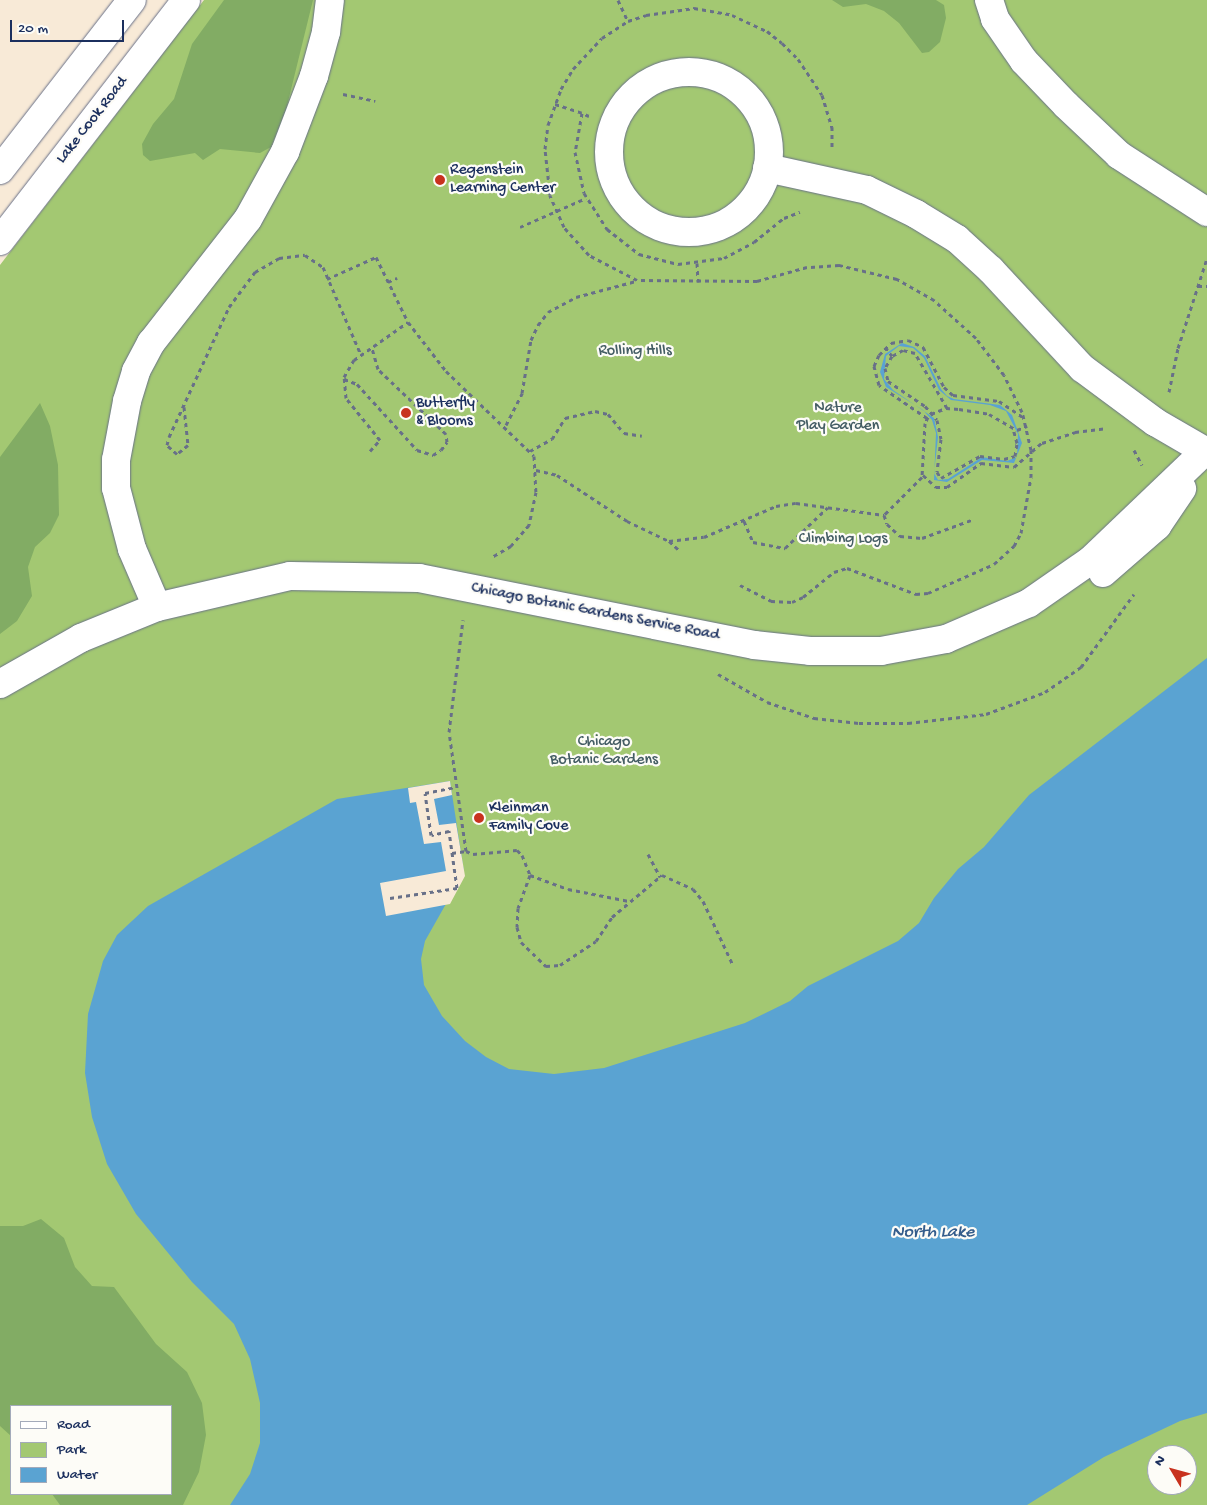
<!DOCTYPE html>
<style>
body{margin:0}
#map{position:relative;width:1207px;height:1505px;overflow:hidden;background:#f8ead7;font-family:"Gochi Hand",sans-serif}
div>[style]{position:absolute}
.green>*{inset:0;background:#a3c872}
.forest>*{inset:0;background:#82ac64}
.water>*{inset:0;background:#5aa3d2}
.pier>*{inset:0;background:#f8ead7}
.path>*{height:3px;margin-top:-1.5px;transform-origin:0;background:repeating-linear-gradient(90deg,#687088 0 4px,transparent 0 8px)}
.roads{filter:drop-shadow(0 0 1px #687088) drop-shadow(0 0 1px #687088)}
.minor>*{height:28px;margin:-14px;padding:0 14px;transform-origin:14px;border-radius:14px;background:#fff}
.minor>.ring{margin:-14px;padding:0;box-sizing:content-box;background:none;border:28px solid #fff;border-radius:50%}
.major>*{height:28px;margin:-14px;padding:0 14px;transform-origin:14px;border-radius:14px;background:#fff}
.dots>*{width:14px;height:14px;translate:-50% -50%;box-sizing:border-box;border:2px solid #fdfcf7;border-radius:50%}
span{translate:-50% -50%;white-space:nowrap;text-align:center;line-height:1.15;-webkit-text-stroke:4.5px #fdfcf7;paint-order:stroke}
.street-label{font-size:16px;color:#1b2f5e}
.poi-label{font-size:16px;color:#1b2f5e}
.left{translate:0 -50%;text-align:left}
.park-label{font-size:16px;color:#445d64}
.water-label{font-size:18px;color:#345d8c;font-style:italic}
.legend{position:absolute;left:10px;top:1405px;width:162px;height:90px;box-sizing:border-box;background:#fdfcf7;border:1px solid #a3aaba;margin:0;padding:6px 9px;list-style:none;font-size:15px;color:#1b2f5e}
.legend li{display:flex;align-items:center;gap:10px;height:25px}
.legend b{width:25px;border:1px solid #a3aaba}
.north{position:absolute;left:1147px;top:1445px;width:50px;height:50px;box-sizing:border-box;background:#fdfcf7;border:1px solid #a3aaba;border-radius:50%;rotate:307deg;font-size:14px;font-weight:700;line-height:20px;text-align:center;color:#1b2f5e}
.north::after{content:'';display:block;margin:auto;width:18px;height:22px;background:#c8321e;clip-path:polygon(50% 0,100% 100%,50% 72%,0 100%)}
.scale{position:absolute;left:10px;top:20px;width:114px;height:22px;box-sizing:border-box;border:2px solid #1b2f5e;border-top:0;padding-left:6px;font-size:15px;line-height:18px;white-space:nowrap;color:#1b2f5e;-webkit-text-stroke:4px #fdfcf7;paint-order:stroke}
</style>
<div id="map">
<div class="green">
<div style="clip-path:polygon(evenodd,204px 0,1207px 0,1207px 1505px,0 1505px,0 265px,204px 0,11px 1406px,171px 1406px,171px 1494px,11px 1494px,11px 1406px,204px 0,1157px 1455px,1187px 1455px,1187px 1485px,1157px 1485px,1157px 1455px)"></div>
</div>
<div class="forest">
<div style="clip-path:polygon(224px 0,313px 0,286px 110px,271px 147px,260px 153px,220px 149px,203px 160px,195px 153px,150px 161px,143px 155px,142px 144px,153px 124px,174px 99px,192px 44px)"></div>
<div style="clip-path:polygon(832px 0,936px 0,944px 5px,946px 18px,940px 42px,929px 52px,922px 53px,899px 23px,884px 11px,866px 4px,843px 7px)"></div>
<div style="clip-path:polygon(40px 403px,50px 426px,58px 465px,59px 515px,50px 533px,35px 547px,28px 567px,32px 596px,17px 621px,0 634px,0 457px)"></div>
<div style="clip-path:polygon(41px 1219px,64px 1238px,75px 1267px,92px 1286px,114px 1287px,156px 1344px,187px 1372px,202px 1403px,206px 1435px,199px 1472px,183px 1505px,60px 1505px,52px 1494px,171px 1494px,171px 1406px,11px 1406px,11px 1436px,0 1426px,0 1226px,23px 1226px)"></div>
</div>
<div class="water">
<div style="clip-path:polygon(evenodd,902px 343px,914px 347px,925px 356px,941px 389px,947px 396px,954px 399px,1000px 405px,1012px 415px,1022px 443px,1014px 463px,982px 460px,947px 482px,934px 480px,936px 433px,932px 420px,923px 410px,886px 387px,880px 372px,885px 354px,902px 343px,899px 346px,913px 348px,924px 358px,939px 390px,951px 400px,990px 405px,1006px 411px,1018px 434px,1017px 457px,1007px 461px,982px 457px,948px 479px,938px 480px,934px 473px,938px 437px,934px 418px,893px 390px,884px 379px,886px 356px,899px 346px)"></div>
<div style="clip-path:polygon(1207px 658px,1207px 1413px,1180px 1421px,1104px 1457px,1027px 1505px,230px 1505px,250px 1474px,260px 1443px,260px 1403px,250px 1359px,234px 1324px,192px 1282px,136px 1214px,107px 1164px,92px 1117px,85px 1073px,88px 1014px,103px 961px,117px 935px,148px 906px,337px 799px,450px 781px,464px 872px,425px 941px,421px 959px,424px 985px,442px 1016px,465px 1041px,486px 1057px,509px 1069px,554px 1074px,604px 1068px,745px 1023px,790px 1001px,808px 986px,898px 941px,919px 923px,934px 898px,958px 869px,984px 847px,1029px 795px)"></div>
</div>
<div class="pier">
<div style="clip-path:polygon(450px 781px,452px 795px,434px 799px,439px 825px,456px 823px,465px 876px,450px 904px,386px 916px,380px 883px,446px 871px,441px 842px,424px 844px,416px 802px,410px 803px,408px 788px)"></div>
</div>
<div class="path">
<div style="left:618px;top:0;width:23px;rotate:65deg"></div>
<div style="left:343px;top:94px;width:33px;rotate:12deg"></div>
<div style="left:555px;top:104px;width:28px;rotate:18deg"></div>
<div style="left:589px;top:116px;width:8px;rotate:-157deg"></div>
<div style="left:582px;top:113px;width:40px;rotate:100deg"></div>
<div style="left:575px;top:152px;width:42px;rotate:77.6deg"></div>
<div style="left:584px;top:193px;width:43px;rotate:57.4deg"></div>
<div style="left:607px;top:229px;width:41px;rotate:38deg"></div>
<div style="left:639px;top:254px;width:40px;rotate:14.4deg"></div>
<div style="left:678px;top:264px;width:46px;rotate:-7.4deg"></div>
<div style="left:724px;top:258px;width:34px;rotate:-28deg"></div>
<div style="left:754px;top:242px;width:38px;rotate:-39deg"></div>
<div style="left:784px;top:218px;width:17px;rotate:-21deg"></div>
<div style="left:520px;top:227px;width:72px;rotate:-23.7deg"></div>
<div style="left:697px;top:263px;width:19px;rotate:87deg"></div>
<div style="left:327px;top:279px;width:54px;rotate:-24.2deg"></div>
<div style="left:376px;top:257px;width:72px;rotate:63.8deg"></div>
<div style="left:408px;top:322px;width:62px;rotate:52.2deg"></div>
<div style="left:446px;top:371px;width:122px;rotate:44deg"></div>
<div style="left:534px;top:456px;width:36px;rotate:87deg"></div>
<div style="left:536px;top:492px;width:34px;rotate:102deg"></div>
<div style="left:529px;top:525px;width:28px;rotate:131deg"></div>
<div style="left:511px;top:546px;width:22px;rotate:150deg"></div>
<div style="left:388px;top:282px;width:10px;rotate:-24deg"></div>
<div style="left:1198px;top:286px;width:9px"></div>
<div style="left:885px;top:347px;width:11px;rotate:52deg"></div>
<div style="left:344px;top:379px;width:14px;rotate:21deg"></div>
<div style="left:357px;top:384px;width:89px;rotate:47.7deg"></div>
<div style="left:417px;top:450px;width:17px;rotate:17deg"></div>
<div style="left:433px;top:455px;width:9px;rotate:-32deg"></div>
<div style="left:441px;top:450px;width:10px;rotate:-53deg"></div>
<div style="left:447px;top:442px;width:8px;rotate:-97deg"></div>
<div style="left:446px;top:434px;width:94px;rotate:-136.3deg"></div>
<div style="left:378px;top:369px;width:22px;rotate:-106deg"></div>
<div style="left:1169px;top:392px;width:45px;rotate:-78.4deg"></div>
<div style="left:1178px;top:348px;width:95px;rotate:-72.1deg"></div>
<div style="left:184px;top:407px;width:38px;rotate:84deg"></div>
<div style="left:188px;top:445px;width:14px;rotate:141deg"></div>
<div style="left:177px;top:454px;width:13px;rotate:-138deg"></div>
<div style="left:167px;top:445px;width:8px;rotate:-76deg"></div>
<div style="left:169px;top:437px;width:143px;rotate:-65.2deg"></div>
<div style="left:229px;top:307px;width:44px;rotate:-53.4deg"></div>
<div style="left:255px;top:272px;width:28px;rotate:-30deg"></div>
<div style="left:279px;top:258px;width:26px;rotate:-7deg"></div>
<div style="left:305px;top:255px;width:22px;rotate:34deg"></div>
<div style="left:323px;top:267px;width:96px;rotate:66.6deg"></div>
<div style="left:947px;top:408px;width:64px;rotate:-120.2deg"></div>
<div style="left:915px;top:353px;width:12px;rotate:-166deg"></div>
<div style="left:903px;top:350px;width:13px;rotate:151deg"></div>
<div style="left:892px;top:356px;width:14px;rotate:120deg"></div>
<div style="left:885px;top:368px;width:13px;rotate:77deg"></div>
<div style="left:888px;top:381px;width:45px;rotate:34deg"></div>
<div style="left:925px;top:406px;width:18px;rotate:49deg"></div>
<div style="left:937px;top:420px;width:19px;rotate:78deg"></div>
<div style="left:941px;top:439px;width:33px;rotate:97deg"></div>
<div style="left:937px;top:472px;width:7px;rotate:56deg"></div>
<div style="left:941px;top:478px;width:45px;rotate:-29.4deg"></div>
<div style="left:980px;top:456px;width:24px;rotate:7deg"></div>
<div style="left:1004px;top:459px;width:11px;rotate:-15deg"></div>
<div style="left:1015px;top:456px;width:13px;rotate:-81deg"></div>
<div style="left:1017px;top:443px;width:16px;rotate:-105deg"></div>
<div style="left:931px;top:414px;width:16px;rotate:-22deg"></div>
<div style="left:946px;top:408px;width:13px;rotate:4deg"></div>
<div style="left:959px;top:409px;width:30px;rotate:9deg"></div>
<div style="left:989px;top:414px;width:32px;rotate:30deg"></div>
<div style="left:1017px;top:430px;width:11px;rotate:-22deg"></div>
<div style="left:928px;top:417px;width:7px;rotate:117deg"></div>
<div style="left:925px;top:423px;width:54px;rotate:93.2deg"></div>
<div style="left:922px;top:477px;width:54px;rotate:135deg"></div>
<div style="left:884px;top:515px;width:9px;rotate:72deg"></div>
<div style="left:887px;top:524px;width:18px;rotate:43deg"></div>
<div style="left:900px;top:536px;width:22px;rotate:5deg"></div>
<div style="left:922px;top:538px;width:55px;rotate:-20.1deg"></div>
<div style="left:927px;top:418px;width:58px;rotate:-145.5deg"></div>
<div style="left:879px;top:385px;width:20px;rotate:-105deg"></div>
<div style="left:874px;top:366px;width:12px;rotate:-66deg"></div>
<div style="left:879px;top:355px;width:17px;rotate:-45deg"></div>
<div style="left:891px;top:343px;width:17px;rotate:-10deg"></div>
<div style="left:908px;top:340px;width:17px;rotate:25deg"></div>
<div style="left:923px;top:347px;width:45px;rotate:62.3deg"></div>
<div style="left:944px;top:387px;width:12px;rotate:42deg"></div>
<div style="left:953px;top:395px;width:46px;rotate:7.4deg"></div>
<div style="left:999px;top:401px;width:29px;rotate:34deg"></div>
<div style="left:506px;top:425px;width:36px;rotate:-63deg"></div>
<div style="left:522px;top:393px;width:54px;rotate:-80.4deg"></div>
<div style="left:531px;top:340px;width:17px;rotate:-65deg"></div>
<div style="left:538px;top:325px;width:16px;rotate:-52deg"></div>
<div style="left:548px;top:312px;width:32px;rotate:-28deg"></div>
<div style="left:576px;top:297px;width:62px;rotate:-14.9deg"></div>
<div style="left:1134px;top:450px;width:17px;rotate:62deg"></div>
<div style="left:370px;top:451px;width:15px;rotate:-48deg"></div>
<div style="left:380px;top:440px;width:54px;rotate:-129deg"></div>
<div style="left:346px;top:398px;width:21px;rotate:-95deg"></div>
<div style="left:344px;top:377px;width:20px;rotate:-60deg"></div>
<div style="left:354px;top:360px;width:66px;rotate:-35.1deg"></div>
<div style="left:530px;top:451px;width:25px;rotate:-29deg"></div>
<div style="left:552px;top:439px;width:25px;rotate:-58deg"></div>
<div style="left:565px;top:418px;width:31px;rotate:-13deg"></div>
<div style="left:595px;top:411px;width:13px;rotate:13deg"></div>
<div style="left:608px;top:414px;width:25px;rotate:50deg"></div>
<div style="left:624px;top:433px;width:18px;rotate:9deg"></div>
<div style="left:536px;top:470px;width:22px;rotate:13deg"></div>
<div style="left:557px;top:475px;width:84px;rotate:33.3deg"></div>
<div style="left:627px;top:521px;width:47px;rotate:25.5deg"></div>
<div style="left:669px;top:541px;width:15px;rotate:42deg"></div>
<div style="left:923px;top:475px;width:18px;rotate:43deg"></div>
<div style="left:936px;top:487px;width:11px"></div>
<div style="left:947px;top:487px;width:42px;rotate:-35.2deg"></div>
<div style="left:981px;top:463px;width:33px;rotate:7deg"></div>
<div style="left:1014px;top:467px;width:37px;rotate:-41deg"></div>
<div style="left:1042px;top:443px;width:35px;rotate:-18deg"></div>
<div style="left:1075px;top:432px;width:31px;rotate:-7deg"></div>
<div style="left:744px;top:521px;width:23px;rotate:67deg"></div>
<div style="left:753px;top:542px;width:33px;rotate:11deg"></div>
<div style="left:785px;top:548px;width:59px;rotate:-43.6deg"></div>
<div style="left:669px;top:541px;width:35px;rotate:-7deg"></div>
<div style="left:704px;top:537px;width:78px;rotate:-23.3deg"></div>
<div style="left:776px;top:506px;width:20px;rotate:-9deg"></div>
<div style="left:796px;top:503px;width:89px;rotate:7.8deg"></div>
<div style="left:740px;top:585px;width:35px;rotate:27deg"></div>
<div style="left:771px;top:601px;width:21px;rotate:3deg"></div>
<div style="left:792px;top:602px;width:12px;rotate:-24deg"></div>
<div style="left:803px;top:597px;width:40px;rotate:-39deg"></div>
<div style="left:834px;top:572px;width:14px;rotate:-17deg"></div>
<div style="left:847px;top:568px;width:74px;rotate:20.6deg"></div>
<div style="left:916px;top:594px;width:12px;rotate:-5deg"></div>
<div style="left:928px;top:593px;width:72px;rotate:-23.7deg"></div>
<div style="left:994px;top:564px;width:27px;rotate:-42deg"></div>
<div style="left:1014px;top:546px;width:15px;rotate:-62deg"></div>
<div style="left:1021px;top:533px;width:57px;rotate:-79.9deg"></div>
<div style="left:1031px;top:477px;width:27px;rotate:-90deg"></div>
<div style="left:1031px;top:450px;width:39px;rotate:-103deg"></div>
<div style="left:1022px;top:412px;width:41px;rotate:-115.9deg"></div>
<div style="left:1004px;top:375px;width:46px;rotate:-127.1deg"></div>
<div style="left:976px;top:338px;width:57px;rotate:-137.9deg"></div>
<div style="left:934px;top:300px;width:43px;rotate:-150.4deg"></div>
<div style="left:897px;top:279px;width:60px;rotate:-166.4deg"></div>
<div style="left:839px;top:265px;width:32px;rotate:176deg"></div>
<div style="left:807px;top:267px;width:52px;rotate:164.4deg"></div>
<div style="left:757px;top:281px;width:120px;rotate:-179.5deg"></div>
<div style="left:637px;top:280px;width:54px;rotate:-152.5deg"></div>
<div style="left:589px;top:255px;width:38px;rotate:-132deg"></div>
<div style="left:564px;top:227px;width:35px;rotate:-114deg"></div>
<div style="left:550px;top:195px;width:46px;rotate:-96.2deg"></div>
<div style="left:545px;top:149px;width:24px;rotate:-83deg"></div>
<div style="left:548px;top:125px;width:38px;rotate:-70deg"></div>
<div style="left:561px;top:89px;width:23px;rotate:-59deg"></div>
<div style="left:573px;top:69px;width:42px;rotate:-46.9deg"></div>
<div style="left:602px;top:38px;width:31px;rotate:-33deg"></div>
<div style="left:628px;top:21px;width:19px;rotate:-18deg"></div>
<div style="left:646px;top:15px;width:49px;rotate:-8.3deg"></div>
<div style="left:694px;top:8px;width:39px;rotate:10deg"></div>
<div style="left:732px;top:15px;width:38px;rotate:25deg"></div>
<div style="left:767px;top:31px;width:19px;rotate:39deg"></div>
<div style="left:782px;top:43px;width:23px;rotate:45deg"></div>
<div style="left:798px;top:59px;width:43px;rotate:56.3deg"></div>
<div style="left:822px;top:95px;width:34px;rotate:73deg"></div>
<div style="left:832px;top:127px;width:21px;rotate:90deg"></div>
<div style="left:718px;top:674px;width:56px;rotate:29.7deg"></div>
<div style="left:767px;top:702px;width:50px;rotate:18.8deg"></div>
<div style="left:814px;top:718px;width:45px;rotate:6.3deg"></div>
<div style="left:859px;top:723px;width:49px"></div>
<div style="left:908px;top:723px;width:79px;rotate:-6.6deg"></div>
<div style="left:986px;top:714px;width:63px;rotate:-20.4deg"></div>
<div style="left:1045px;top:692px;width:44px;rotate:-34.8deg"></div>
<div style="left:1081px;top:667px;width:90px;rotate:-54deg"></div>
<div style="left:466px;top:851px;width:8px;rotate:23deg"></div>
<div style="left:473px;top:854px;width:44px;rotate:-5.2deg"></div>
<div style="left:517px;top:850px;width:7px;rotate:45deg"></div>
<div style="left:522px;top:855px;width:22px;rotate:68deg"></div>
<div style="left:530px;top:875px;width:35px;rotate:110deg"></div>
<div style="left:518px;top:908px;width:19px;rotate:93deg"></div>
<div style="left:517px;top:927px;width:16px;rotate:75deg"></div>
<div style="left:521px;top:942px;width:35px;rotate:44deg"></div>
<div style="left:546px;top:966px;width:14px;rotate:-4deg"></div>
<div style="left:560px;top:965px;width:43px;rotate:-33.7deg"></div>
<div style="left:596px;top:941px;width:29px;rotate:-56deg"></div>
<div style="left:612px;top:917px;width:65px;rotate:-40deg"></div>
<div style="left:662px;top:875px;width:34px;rotate:24deg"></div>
<div style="left:693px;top:889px;width:16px;rotate:50deg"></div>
<div style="left:703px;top:901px;width:71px;rotate:64.9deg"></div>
<div style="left:452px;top:853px;width:14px;rotate:-8deg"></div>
<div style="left:466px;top:851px;width:120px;rotate:-98.1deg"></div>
<div style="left:449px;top:732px;width:113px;rotate:-82.9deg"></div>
<div style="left:648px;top:854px;width:26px;rotate:62deg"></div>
<div style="left:530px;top:875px;width:40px;rotate:20.2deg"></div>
<div style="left:568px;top:889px;width:62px;rotate:11.1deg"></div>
<div style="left:390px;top:898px;width:68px;rotate:-8.5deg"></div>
<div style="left:457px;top:888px;width:58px;rotate:-98deg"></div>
<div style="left:449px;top:831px;width:18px;rotate:167deg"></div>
<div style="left:431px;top:835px;width:42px;rotate:-98.1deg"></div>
<div style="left:425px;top:793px;width:32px;rotate:-11deg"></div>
</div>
<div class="roads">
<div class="minor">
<div style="left:989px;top:0;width:20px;rotate:72deg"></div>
<div style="left:995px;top:19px;width:51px;rotate:55.4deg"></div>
<div style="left:1024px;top:61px;width:61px;rotate:46.3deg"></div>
<div style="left:1066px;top:105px;width:73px;rotate:43.3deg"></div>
<div style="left:1119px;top:155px;width:105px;rotate:32.9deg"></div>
<div class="ring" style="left:609px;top:72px;width:132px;height:132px"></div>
<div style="left:767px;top:168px;width:102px;rotate:12.4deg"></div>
<div style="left:867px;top:190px;width:55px;rotate:26.1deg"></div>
<div style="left:916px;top:214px;width:48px;rotate:31.4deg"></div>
<div style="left:957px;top:239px;width:46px;rotate:42.4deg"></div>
<div style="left:991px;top:270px;width:134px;rotate:47.1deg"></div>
<div style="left:1082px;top:368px;width:91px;rotate:36.5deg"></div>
<div style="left:1155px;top:422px;width:58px;rotate:30.1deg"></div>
<div style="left:1103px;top:573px;width:72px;rotate:-41deg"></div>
<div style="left:1157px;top:526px;width:45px;rotate:-56deg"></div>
<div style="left:157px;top:607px;width:63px;rotate:-113.3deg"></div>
<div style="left:132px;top:549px;width:63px;rotate:-104.7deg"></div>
<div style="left:116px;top:488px;width:28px;rotate:-90deg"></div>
<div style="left:116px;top:460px;width:60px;rotate:-79.4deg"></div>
<div style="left:127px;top:401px;width:31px;rotate:-73deg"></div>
<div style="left:136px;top:371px;width:32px;rotate:-62deg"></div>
<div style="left:151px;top:343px;width:157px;rotate:-52deg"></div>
<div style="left:248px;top:219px;width:77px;rotate:-61.1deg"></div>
<div style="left:285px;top:152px;width:81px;rotate:-69.1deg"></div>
<div style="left:314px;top:76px;width:46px;rotate:-74.7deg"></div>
<div style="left:326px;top:32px;width:32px;rotate:-83deg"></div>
<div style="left:0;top:684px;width:93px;rotate:-29.6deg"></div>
<div style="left:81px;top:638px;width:82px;rotate:-22.2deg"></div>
<div style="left:157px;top:607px;width:137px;rotate:-13.1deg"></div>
<div style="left:290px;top:576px;width:129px;rotate:0.9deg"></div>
<div style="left:419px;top:578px;width:342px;rotate:11.3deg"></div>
<div style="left:754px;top:645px;width:56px;rotate:6.1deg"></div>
<div style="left:810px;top:651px;width:71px"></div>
<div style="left:881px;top:651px;width:66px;rotate:-10.5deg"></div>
<div style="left:946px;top:639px;width:90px;rotate:-23.4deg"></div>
<div style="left:1029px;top:603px;width:75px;rotate:-34.7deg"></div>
<div style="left:1091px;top:560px;width:158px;rotate:-43.7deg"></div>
</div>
<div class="major">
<div style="left:0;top:170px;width:215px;rotate:-52.2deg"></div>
<div style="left:0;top:241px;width:304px;rotate:-52.3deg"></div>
</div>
</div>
<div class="dots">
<div style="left:440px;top:180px;background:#c8321e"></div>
<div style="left:406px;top:413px;background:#c8321e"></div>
<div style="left:479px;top:818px;background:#c8321e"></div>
</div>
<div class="street-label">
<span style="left:93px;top:121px;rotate:-52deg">Lake Cook Road</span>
<span style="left:595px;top:613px;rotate:11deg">Chicago Botanic Gardens Service Road</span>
</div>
<div class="poi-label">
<span class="left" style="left:450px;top:180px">Regenstein<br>Learning Center</span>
<span class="left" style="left:416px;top:413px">Butterfly<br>&amp; Blooms</span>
<span class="left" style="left:489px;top:818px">Kleinman<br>Family Cove</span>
</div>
<div class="park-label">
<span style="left:635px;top:352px">Rolling Hills</span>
<span style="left:838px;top:418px">Nature<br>Play Garden</span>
<span style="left:843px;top:540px">Climbing Logs</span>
<span style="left:604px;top:752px">Chicago<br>Botanic Gardens</span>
</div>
<div class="water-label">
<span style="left:933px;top:1233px">North Lake</span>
</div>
<ul class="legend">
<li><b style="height:6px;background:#fff"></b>Road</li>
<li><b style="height:14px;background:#a3c872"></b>Park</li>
<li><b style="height:14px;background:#5aa3d2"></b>Water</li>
</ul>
<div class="north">N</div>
<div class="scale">20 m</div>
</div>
